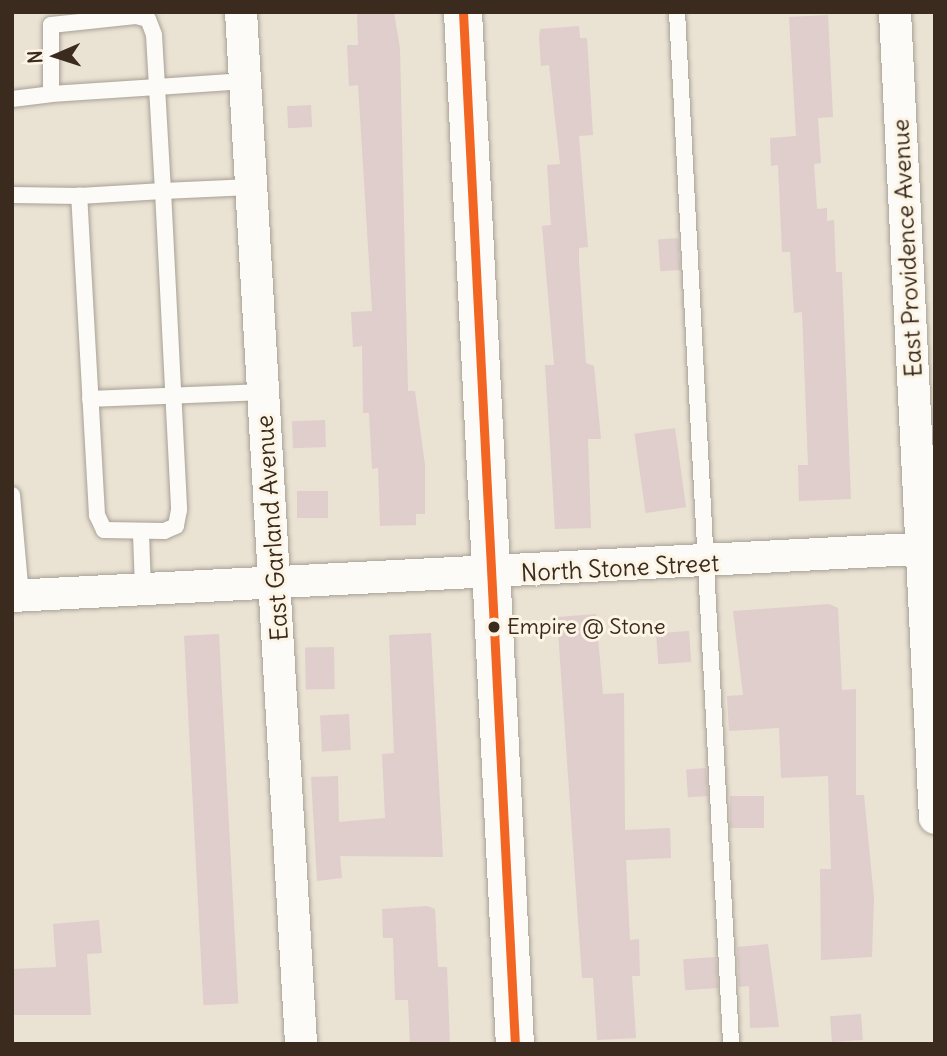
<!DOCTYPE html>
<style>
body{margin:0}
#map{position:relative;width:947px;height:1056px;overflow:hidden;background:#eae2d3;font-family:Delius,sans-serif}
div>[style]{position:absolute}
.building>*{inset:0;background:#dfcecc;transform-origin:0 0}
.roads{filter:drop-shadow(0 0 2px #a7a196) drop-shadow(0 0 2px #a7a196)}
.service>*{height:16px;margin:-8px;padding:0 8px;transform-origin:8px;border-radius:8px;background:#fcfbf8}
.minor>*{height:32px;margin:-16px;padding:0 16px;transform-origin:16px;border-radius:16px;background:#fcfbf8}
.tertiary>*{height:38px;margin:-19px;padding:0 19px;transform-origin:19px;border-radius:19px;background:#fcfbf8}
.bus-1>*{height:9px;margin:-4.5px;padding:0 4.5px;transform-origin:4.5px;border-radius:4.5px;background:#f26522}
.dots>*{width:19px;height:19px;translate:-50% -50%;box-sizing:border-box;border:4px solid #fcf5e5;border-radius:50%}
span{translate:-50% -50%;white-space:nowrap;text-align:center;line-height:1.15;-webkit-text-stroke:6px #fcf5e5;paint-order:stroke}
.bus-label{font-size:22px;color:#3b2a1e}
.left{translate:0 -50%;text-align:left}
.street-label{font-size:24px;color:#3b2a1e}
.frame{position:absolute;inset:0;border:14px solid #3b2a1e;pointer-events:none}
.north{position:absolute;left:21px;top:21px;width:70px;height:70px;-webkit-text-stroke:5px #fcf5e5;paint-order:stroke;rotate:267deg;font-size:19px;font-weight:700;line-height:28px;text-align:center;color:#3b2a1e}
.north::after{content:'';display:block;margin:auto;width:24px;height:32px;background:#3b2a1e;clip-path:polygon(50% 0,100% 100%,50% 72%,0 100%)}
</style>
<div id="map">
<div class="building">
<div style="clip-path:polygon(357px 12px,394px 12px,400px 49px,408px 391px,415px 391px,425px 465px,425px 514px,416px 514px,416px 525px,380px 526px,378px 468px,372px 469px,369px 413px,363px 413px,362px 346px,353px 347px,351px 312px,372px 311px,358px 85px,349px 86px,347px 45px,358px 45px)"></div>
<div style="clip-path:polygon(828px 15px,833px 117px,818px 118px,821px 163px,814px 164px,817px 209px,827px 208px,827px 221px,834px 220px,836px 272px,842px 272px,851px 499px,799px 501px,798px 465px,808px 465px,802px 312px,794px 313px,790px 252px,782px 252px,778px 165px,771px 166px,770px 138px,796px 136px,789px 17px)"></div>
<div style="clip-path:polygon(579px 26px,580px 38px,587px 38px,593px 135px,579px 136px,588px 247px,579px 248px,579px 262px,586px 363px,594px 366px,601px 439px,588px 439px,591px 528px,555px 529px,545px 365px,554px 365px,542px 226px,551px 225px,547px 165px,560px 164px,549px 65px,541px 66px,539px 38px,540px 29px)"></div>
<div style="left:311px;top:105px;width:22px;height:24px;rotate:87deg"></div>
<div style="left:678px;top:238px;width:32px;height:20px;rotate:86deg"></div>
<div style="left:325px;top:420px;width:27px;height:33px;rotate:88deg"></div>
<div style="left:675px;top:428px;width:80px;height:41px;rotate:82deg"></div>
<div style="left:328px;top:491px;width:27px;height:31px;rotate:90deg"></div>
<div style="clip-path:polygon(829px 604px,838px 608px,842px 690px,856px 689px,856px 795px,864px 795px,874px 898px,872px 957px,821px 960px,820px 869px,831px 869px,828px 776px,781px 778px,779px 728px,729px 731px,727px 696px,743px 695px,733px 611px)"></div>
<div style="clip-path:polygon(596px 614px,603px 694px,624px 693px,625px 830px,670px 828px,671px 858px,626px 860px,630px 940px,639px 939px,640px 976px,632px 976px,636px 1038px,597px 1040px,593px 978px,582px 978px,557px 617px)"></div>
<div style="left:689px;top:631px;width:31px;height:33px;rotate:86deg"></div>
<div style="clip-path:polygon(431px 633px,443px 857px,340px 856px,342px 878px,317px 881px,311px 777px,338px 776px,339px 822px,385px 818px,382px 754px,394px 753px,389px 635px)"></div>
<div style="left:219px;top:634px;width:370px;height:35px;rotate:87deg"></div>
<div style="left:334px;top:647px;width:42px;height:29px;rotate:89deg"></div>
<div style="left:349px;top:714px;width:36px;height:29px;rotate:87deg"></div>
<div style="left:706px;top:768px;width:28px;height:20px;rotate:86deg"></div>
<div style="left:764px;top:796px;width:32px;height:34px;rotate:90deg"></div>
<div style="clip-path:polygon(427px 906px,435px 909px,438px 967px,447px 967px,450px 1044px,410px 1044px,408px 1000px,395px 1000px,393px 938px,383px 938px,382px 909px)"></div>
<div style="clip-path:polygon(99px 920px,102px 953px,87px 954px,91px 1015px,12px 1015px,12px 969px,56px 967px,53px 924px)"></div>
<div style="clip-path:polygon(768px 944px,779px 1027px,750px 1028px,749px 986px,739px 987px,737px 947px)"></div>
<div style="left:716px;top:957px;width:31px;height:33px;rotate:86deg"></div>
<div style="left:861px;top:1014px;width:26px;height:31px;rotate:86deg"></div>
</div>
<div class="roads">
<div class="service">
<div style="left:677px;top:12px;width:1033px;rotate:87deg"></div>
<div style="left:245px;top:81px;width:88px;rotate:176.1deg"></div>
<div style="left:157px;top:87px;width:106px;rotate:176.2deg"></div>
<div style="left:51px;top:94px;width:69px;rotate:-90deg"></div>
<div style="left:51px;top:25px;width:85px;rotate:-6deg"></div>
<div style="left:136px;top:16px;width:12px;rotate:14deg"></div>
<div style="left:148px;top:19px;width:17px;rotate:69deg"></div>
<div style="left:154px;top:35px;width:156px;rotate:86.7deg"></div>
<div style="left:163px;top:191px;width:319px;rotate:87.1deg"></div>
<div style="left:179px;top:510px;width:16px;rotate:101deg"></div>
<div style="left:176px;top:526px;width:13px;rotate:157deg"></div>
<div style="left:164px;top:531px;width:60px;rotate:-179deg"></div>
<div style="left:104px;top:530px;width:17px;rotate:-115deg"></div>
<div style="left:97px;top:515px;width:320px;rotate:-93.2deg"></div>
<div style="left:79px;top:196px;width:84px;rotate:-3.4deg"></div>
<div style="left:163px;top:191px;width:88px;rotate:-2.6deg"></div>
<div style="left:12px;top:99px;width:39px;rotate:-7deg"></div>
<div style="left:12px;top:195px;width:67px;rotate:0.9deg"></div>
<div style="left:90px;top:399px;width:173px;rotate:-2.3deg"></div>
<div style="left:12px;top:495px;width:100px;rotate:84.9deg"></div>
<div style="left:141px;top:534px;width:55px;rotate:87.9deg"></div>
</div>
<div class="minor">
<div style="left:241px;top:12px;width:1034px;rotate:86.67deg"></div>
<div style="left:895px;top:12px;width:807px;rotate:87.16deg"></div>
<div style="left:12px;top:596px;width:924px;rotate:-2.98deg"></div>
</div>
<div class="tertiary">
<div style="left:463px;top:12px;width:1033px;rotate:87.12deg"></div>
</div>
</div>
<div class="bus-1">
<div style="left:463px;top:12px;width:1033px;rotate:87.12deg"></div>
</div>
<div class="dots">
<div style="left:494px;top:627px;background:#3b2a1e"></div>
</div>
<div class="bus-label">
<span class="left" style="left:507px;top:627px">Empire @ Stone</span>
</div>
<div class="street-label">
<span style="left:907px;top:248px;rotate:-93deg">East Providence Avenue</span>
<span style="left:272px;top:528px;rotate:-94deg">East Garland Avenue</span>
<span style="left:620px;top:568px;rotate:-3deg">North Stone Street</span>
</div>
<div class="frame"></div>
<div class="north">N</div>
</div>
